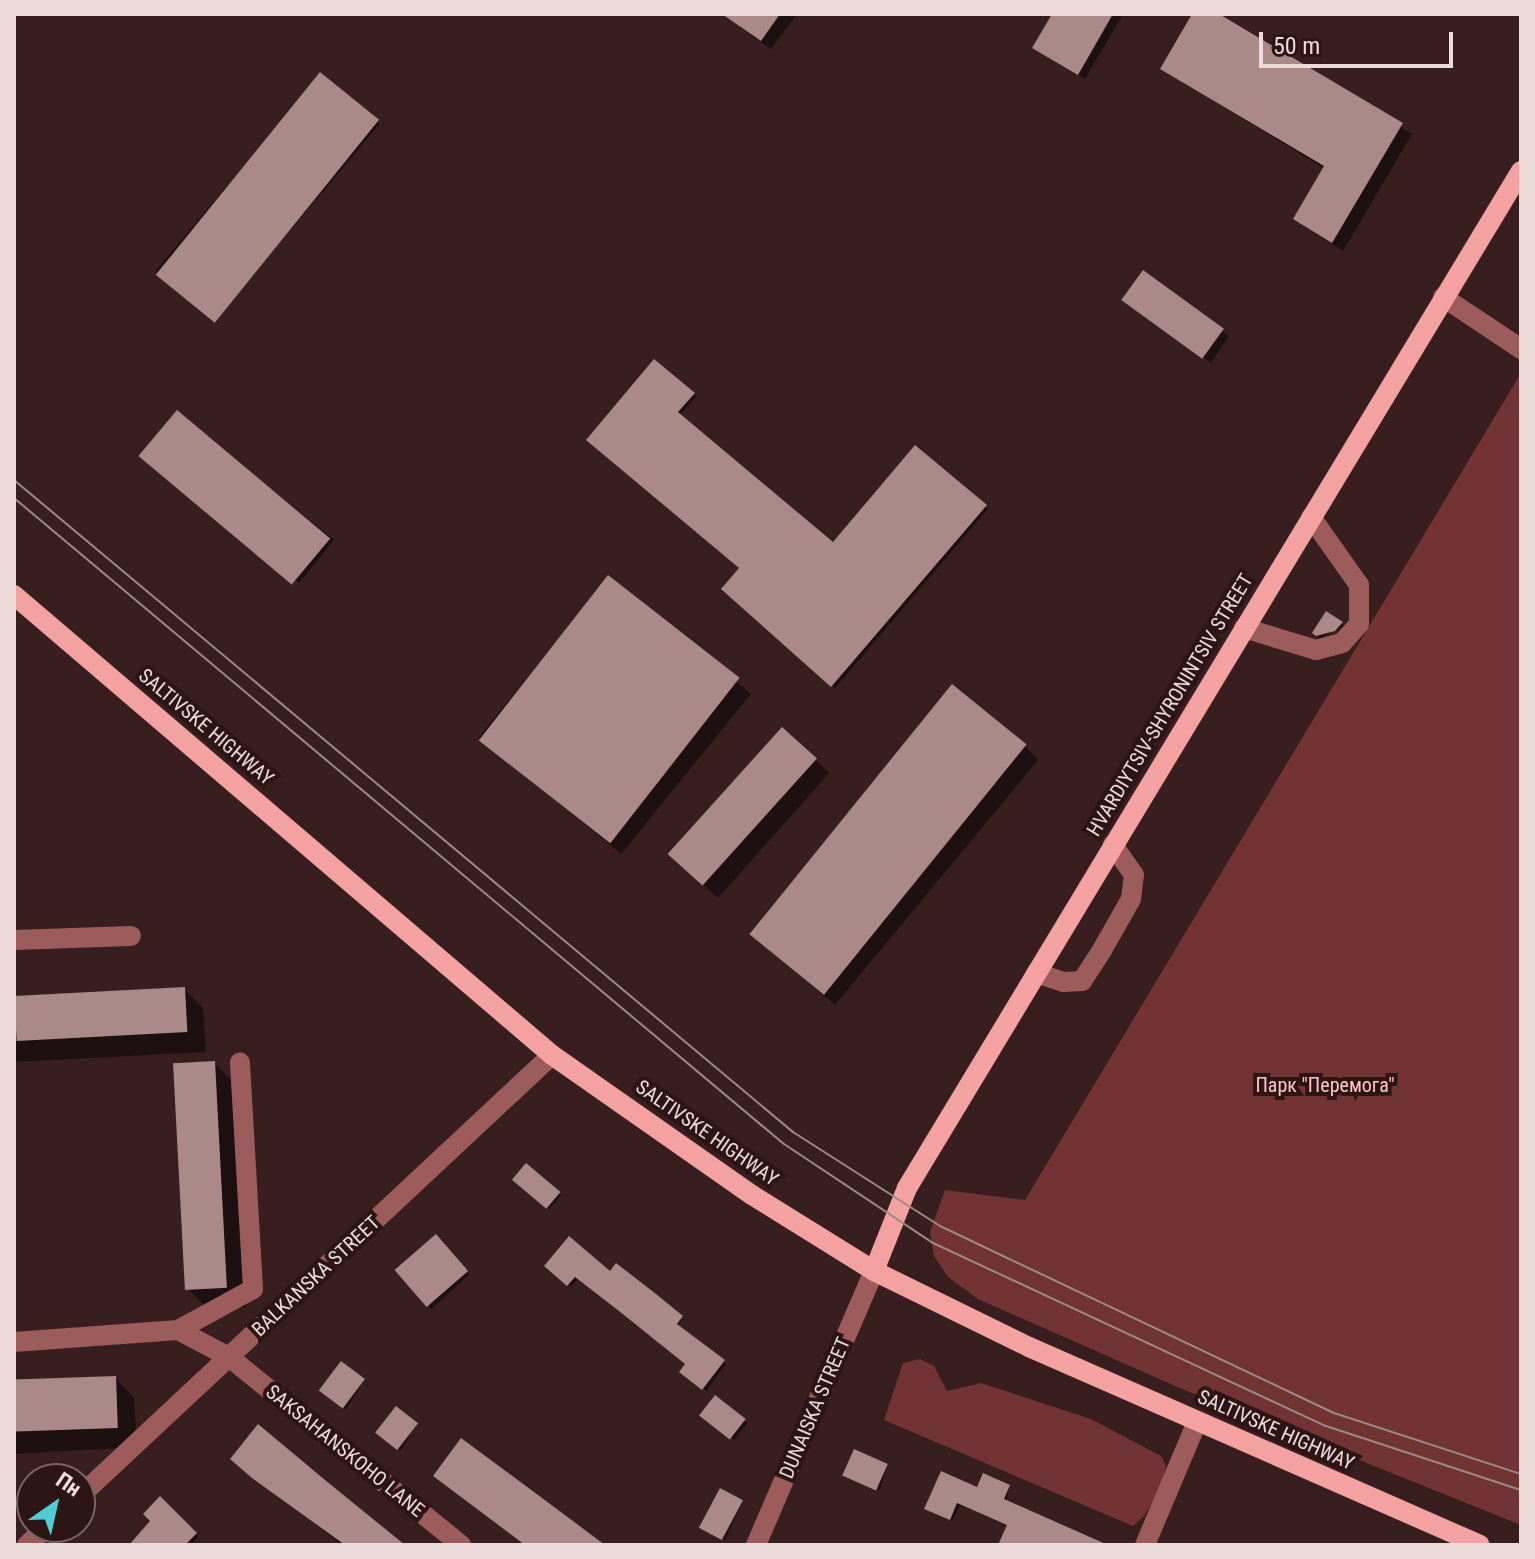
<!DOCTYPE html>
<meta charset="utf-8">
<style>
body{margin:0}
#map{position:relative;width:1535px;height:1559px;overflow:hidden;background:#381e1e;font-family:"Roboto Condensed",sans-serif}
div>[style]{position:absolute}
.green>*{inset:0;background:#723334}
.shadow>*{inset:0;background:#0007;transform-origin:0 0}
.building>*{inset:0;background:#aa8988;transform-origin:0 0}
.minor>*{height:20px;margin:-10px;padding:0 10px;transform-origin:10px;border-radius:10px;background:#9c5c5b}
.major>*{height:20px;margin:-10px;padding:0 10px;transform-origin:10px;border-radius:10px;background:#f3a2a1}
.tram>*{height:2px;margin:-1px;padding:0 1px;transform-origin:1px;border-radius:1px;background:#9e8989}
span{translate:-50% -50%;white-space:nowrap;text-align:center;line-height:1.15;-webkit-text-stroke:8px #2d1515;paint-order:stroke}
.street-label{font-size:20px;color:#eddbdb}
.park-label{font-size:20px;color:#fdc6c4}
.frame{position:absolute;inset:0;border:16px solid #eddbdb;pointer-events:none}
.north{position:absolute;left:16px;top:1463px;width:80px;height:80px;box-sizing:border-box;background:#2d1515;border:2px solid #7a6464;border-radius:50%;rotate:34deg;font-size:22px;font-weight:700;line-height:32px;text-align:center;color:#eddbdb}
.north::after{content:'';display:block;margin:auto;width:28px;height:36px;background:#51ccd3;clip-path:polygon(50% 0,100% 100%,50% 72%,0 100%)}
.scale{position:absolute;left:1259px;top:32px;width:194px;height:36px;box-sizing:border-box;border:4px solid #eddbdb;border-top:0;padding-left:10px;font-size:24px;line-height:28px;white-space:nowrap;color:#eddbdb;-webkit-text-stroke:6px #2d1515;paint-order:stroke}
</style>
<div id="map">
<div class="green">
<div style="clip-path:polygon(1521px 373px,1521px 1525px,1182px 1389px,978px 1299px,948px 1277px,934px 1256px,930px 1232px,945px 1190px,1025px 1200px)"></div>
<div style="clip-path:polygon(920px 1359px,934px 1366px,947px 1391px,981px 1383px,1091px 1419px,1161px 1456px,1166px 1466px,1162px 1486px,1144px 1516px,1133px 1526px,884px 1420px,903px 1363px)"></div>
</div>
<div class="shadow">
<div style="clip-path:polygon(734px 14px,797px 14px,771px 49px,741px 28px,731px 18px)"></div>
<div style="clip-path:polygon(1054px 14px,1123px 14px,1085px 79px,1035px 48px)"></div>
<div style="clip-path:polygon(1195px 14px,1215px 14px,1412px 134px,1343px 251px,1295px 219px,1325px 169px,1162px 69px)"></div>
<div style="left:321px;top:74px;width:77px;height:257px;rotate:40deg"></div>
<div style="clip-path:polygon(1143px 273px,1229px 336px,1211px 363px,1133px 308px)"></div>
<div style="clip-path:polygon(654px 361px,696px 397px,679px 416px,833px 545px,915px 447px,988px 509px,835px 688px,724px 589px,741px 568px)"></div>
<div style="left:177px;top:413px;width:202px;height:55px;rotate:39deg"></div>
<div style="left:608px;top:578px;width:184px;height:206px;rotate:39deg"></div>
<div style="clip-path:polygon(1327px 614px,1344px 626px,1320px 638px,1317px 636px)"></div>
<div style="clip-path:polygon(1025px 746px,1038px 760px,835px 1005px,750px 933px)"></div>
<div style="clip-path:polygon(816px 760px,829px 773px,718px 898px,685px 868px)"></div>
<div style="clip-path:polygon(184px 989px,203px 1008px,206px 1052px,14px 1062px,14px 997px)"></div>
<div style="clip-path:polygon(214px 1063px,234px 1083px,246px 1307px,208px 1309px,188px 1289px)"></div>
<div style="left:527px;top:1166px;width:45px;height:18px;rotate:41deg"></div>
<div style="left:435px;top:1237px;width:51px;height:51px;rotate:48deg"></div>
<div style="clip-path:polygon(547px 1266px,610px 1273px,682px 1317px,679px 1327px,726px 1364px,706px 1391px,682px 1371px,688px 1364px,578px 1278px,571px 1287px)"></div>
<div style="clip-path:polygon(115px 1378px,134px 1397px,137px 1447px,14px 1454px,14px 1383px)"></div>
<div style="clip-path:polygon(364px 1380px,346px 1410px,322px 1391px)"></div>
<div style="left:715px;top:1398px;width:41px;height:21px;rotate:38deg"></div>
<div style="clip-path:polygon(416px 1424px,401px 1450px,381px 1435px)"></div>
<div style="clip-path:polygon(235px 1461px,401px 1545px,342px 1545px)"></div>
<div style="clip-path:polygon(887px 1466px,880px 1490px,847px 1477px)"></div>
<div style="clip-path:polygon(1009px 1487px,1006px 1502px,1102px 1545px,1011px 1545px,1009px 1526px,960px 1505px,952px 1521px,929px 1511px,978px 1490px)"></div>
<div style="clip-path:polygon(160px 1499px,198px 1536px,191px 1545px,132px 1545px,153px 1521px)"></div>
<div style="clip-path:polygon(742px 1502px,725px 1540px,704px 1530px)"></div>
</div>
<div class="building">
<div style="clip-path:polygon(722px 14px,780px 14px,761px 41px)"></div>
<div style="clip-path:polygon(1052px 14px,1113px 14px,1078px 75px,1032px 48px)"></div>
<div style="clip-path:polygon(1192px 14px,1219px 14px,1403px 123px,1332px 243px,1293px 219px,1324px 166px,1160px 69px)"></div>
<div style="left:320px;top:72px;width:76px;height:261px;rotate:39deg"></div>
<div style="left:1143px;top:270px;width:100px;height:37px;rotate:36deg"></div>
<div style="clip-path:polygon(654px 359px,695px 393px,678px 412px,833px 542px,915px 445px,987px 505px,831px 687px,721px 589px,739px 568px,586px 440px)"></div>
<div style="left:177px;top:410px;width:200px;height:60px;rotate:40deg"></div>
<div style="left:608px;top:575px;width:167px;height:210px;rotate:38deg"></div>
<div style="clip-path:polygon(1326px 611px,1343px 622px,1335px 631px,1316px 636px,1312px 633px)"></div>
<div style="left:952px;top:684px;width:96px;height:322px;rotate:39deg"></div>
<div style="left:782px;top:727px;width:47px;height:171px;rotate:42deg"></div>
<div style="left:185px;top:987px;width:45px;height:171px;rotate:87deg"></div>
<div style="left:215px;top:1061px;width:227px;height:42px;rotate:87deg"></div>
<div style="left:526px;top:1163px;width:45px;height:22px;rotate:40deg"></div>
<div style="left:436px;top:1234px;width:49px;height:55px;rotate:49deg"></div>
<div style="clip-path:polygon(569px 1236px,610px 1271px,616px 1263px,656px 1294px,683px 1316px,677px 1324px,725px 1360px,702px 1390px,679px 1372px,685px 1364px,619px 1311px,575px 1277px,567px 1286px,544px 1266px)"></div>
<div style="left:341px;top:1361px;width:30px;height:37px;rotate:37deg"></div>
<div style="left:116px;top:1376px;width:52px;height:102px;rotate:88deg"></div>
<div style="left:715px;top:1395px;width:39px;height:26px;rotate:38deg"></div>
<div style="left:396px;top:1406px;width:28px;height:34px;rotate:38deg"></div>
<div style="clip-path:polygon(258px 1424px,325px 1480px,405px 1545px,345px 1545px,252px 1478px,230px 1459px)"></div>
<div style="clip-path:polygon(461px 1438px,530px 1489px,605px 1545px,525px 1545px,433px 1476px)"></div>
<div style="left:854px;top:1449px;width:37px;height:29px;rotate:24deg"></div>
<div style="clip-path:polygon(941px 1471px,977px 1487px,983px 1473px,1010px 1485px,1004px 1499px,1108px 1545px,998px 1545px,1007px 1525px,957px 1503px,950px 1520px,924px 1509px)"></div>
<div style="left:720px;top:1488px;width:26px;height:45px;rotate:28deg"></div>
<div style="clip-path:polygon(160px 1496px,197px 1533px,185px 1545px,129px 1545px,150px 1521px,143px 1514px)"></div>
</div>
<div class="minor">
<div style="left:1443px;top:297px;width:94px;rotate:33.7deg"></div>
<div style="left:1244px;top:628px;width:75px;rotate:17deg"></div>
<div style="left:1316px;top:650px;width:27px;rotate:-15deg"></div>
<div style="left:1342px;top:643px;width:25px;rotate:-48deg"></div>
<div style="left:1359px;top:624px;width:39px;rotate:-90deg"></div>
<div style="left:1359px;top:585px;width:83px;rotate:-125.2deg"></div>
<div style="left:14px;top:940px;width:117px;rotate:-2deg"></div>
<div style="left:1036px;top:973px;width:29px;rotate:18deg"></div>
<div style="left:1064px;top:982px;width:18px;rotate:-3deg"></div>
<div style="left:1082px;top:981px;width:37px;rotate:-57deg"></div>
<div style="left:1102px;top:950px;width:59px;rotate:-60.4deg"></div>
<div style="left:1131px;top:899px;width:24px;rotate:-83deg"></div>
<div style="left:1134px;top:875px;width:37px;rotate:-125deg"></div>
<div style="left:178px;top:1330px;width:85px;rotate:-28.7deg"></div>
<div style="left:253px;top:1289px;width:227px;rotate:-93.3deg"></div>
<div style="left:14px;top:1342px;width:164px;rotate:-4.2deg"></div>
<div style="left:178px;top:1330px;width:58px;rotate:27.9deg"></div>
<div style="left:229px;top:1357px;width:299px;rotate:39deg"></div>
<div style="left:80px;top:1496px;width:646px;rotate:-43.06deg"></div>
<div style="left:27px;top:1545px;width:27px;rotate:-42deg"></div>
<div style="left:756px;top:1545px;width:298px;rotate:-66.7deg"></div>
<div style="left:1145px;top:1545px;width:134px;rotate:-67.1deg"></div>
</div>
<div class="major">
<div style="left:14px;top:595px;width:708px;rotate:40.53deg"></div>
<div style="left:552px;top:1055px;width:244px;rotate:35deg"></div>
<div style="left:752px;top:1195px;width:144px;rotate:31.9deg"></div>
<div style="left:874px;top:1271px;width:173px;rotate:26.1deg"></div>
<div style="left:1029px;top:1347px;width:492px;rotate:23.7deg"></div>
<div style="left:874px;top:1271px;width:89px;rotate:-68.3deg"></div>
<div style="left:907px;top:1188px;width:1188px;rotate:-58.88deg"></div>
</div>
<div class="tram">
<div style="left:14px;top:480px;width:1016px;rotate:39.93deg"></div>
<div style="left:793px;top:1132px;width:174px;rotate:32.6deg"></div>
<div style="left:940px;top:1226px;width:433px;rotate:25.4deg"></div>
<div style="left:1331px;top:1412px;width:200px;rotate:18.1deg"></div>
<div style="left:14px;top:498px;width:1005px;rotate:40deg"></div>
<div style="left:784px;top:1144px;width:179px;rotate:33.6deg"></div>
<div style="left:933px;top:1243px;width:434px;rotate:25deg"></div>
<div style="left:1326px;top:1426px;width:205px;rotate:18.2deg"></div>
</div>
<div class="street-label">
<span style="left:1170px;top:705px;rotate:-59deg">HVARDIYTSIV-SHYRONINTSIV STREET</span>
<span style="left:206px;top:727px;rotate:40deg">SALTIVSKE HIGHWAY</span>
<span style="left:707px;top:1133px;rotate:35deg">SALTIVSKE HIGHWAY</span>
<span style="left:316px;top:1276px;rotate:-43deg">BALKANSKA STREET</span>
<span style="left:815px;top:1408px;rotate:-67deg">DUNAISKA STREET</span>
<span style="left:1276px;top:1430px;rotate:24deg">SALTIVSKE HIGHWAY</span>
<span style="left:345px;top:1451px;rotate:39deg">SAKSAHANSKOHO LANE</span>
</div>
<div class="park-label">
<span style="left:1325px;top:1085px">Парк "Перемога"</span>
</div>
<div class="frame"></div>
<div class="north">Пн</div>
<div class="scale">50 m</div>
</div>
